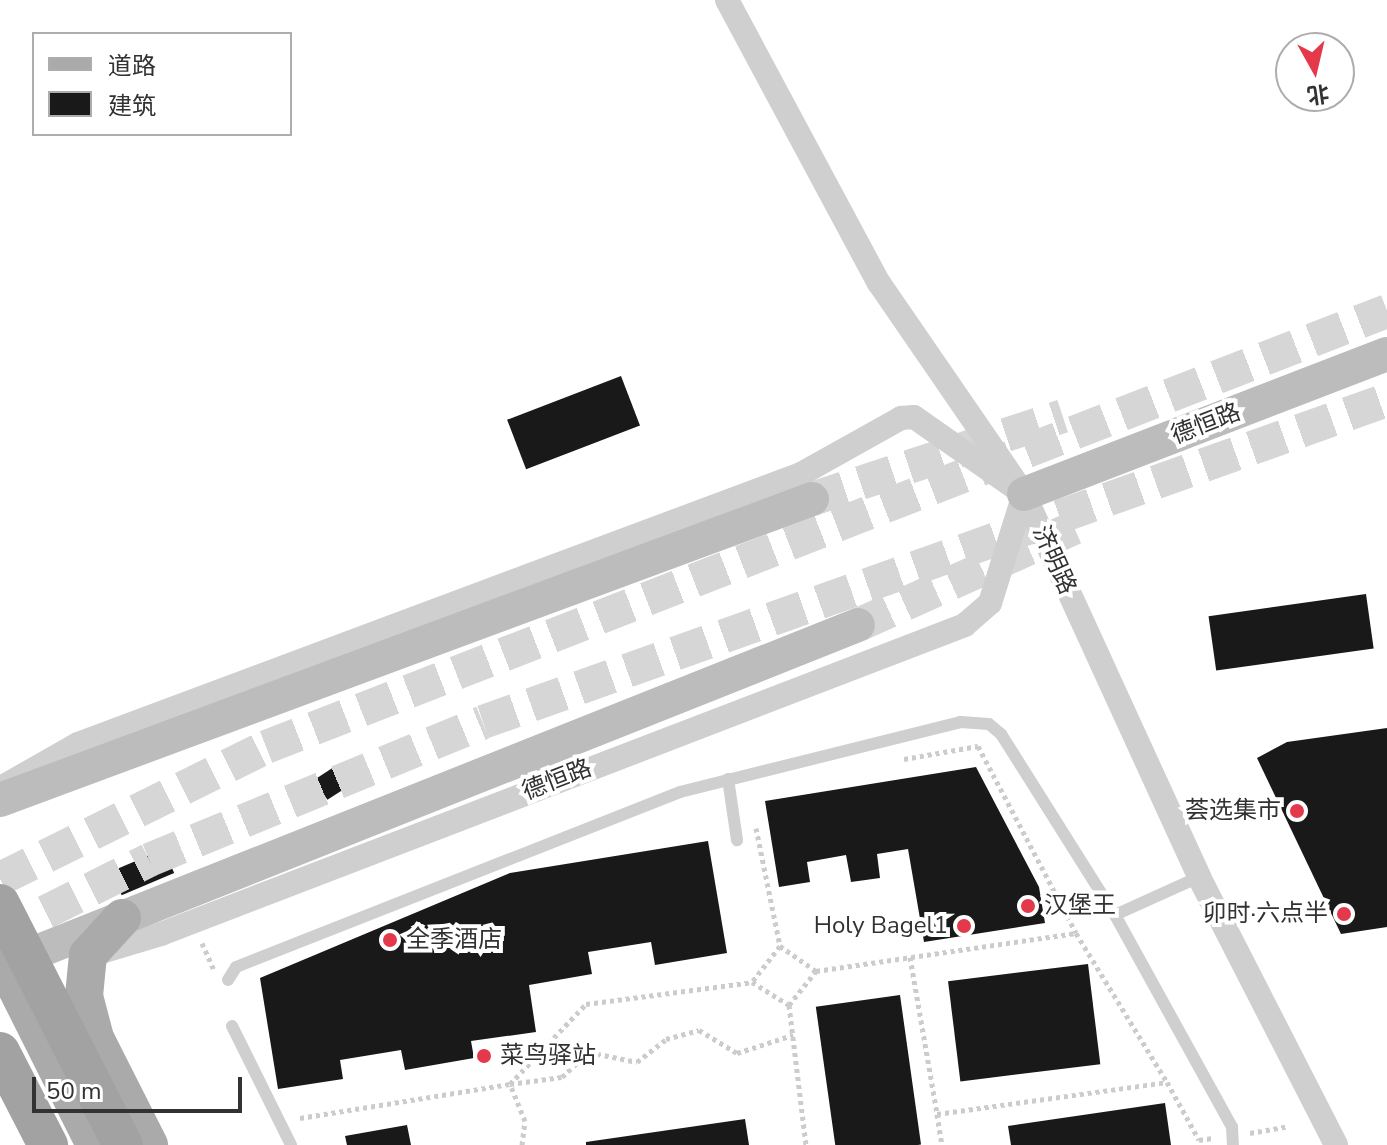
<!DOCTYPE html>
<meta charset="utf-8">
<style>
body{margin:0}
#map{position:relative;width:1387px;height:1145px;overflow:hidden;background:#fff;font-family:"Nunito Sans","Noto Sans SC",sans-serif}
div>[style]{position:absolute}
.building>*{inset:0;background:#191919;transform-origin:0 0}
.secondary-tunnel>*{height:34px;margin-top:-17px;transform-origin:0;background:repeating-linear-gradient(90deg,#d6d6d6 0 34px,transparent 0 51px)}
.path>*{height:5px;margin-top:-2.5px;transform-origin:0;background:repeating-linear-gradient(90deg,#ccc 0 4px,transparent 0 8px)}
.service>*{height:12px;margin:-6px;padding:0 6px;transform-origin:6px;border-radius:6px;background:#cfcfcf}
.minor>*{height:24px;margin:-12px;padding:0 12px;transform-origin:12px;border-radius:12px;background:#cfcfcf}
.secondary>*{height:34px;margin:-17px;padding:0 17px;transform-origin:17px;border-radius:17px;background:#bcbcbc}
.primary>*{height:38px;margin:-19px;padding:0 19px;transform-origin:19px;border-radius:19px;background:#aaa}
.trunk>*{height:40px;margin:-20px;padding:0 20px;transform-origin:20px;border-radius:20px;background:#a2a2a2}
.trunk-bridge>*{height:40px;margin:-20px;padding:0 20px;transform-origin:20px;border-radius:20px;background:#a2a2a2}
.dots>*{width:22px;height:22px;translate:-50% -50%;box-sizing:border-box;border:4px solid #fff;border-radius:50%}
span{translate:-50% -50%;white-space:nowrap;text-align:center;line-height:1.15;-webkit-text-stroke:8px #fff;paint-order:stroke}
.street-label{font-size:24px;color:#323232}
.poi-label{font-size:24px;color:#323232}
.right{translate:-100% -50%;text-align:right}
.left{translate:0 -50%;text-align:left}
.legend{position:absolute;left:32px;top:32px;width:260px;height:104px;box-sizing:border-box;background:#fff;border:2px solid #adadad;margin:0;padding:10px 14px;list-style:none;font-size:24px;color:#323232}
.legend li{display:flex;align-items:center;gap:16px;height:40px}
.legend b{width:40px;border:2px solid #adadad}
.north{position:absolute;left:1275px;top:32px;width:80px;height:80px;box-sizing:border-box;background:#fff;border:2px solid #adadad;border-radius:50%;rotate:172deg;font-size:22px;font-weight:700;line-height:32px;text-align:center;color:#323232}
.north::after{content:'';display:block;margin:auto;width:28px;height:36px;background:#e4394a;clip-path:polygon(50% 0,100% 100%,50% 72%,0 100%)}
.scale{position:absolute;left:32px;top:1077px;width:210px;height:36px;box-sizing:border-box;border:4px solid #323232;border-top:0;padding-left:10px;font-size:24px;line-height:28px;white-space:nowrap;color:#323232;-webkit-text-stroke:6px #fff;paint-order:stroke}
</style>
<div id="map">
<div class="building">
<div style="left:621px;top:376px;width:53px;height:122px;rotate:69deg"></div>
<div style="left:1366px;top:594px;width:55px;height:159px;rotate:82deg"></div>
<div style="clip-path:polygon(1387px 728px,1387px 927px,1341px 934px,1257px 758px,1287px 742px)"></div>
<div style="left:337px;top:765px;width:24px;height:27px;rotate:57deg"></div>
<div style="clip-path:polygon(976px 767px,1039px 887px,1045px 923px,924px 942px,908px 849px,877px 854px,880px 878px,851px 882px,846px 855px,807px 862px,810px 882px,779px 887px,765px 801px)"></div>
<div style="clip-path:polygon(708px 841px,727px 953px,655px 965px,651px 942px,588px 952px,592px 974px,529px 985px,536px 1032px,471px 1041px,474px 1058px,405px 1070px,401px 1050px,340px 1060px,343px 1079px,278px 1089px,260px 978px,510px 873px)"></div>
<div style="left:164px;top:849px;width:26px;height:57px;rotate:67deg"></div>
<div style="left:1088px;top:964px;width:101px;height:141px;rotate:83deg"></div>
<div style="left:900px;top:995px;width:151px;height:85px;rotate:82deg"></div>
<div style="clip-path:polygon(1165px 1103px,1171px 1145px,1011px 1145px,1008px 1126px)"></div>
<div style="clip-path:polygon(745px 1119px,749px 1145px,586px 1145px,586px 1142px)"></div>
<div style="clip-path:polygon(407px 1125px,411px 1145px,347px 1145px,345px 1136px)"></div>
</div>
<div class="secondary-tunnel">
<div style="left:812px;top:499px;width:264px;rotate:-18.3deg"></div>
<div style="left:858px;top:625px;width:237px;rotate:-24.2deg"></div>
<div style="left:0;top:879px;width:297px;rotate:-26.4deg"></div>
<div style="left:266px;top:747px;width:1203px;rotate:-21.25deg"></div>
<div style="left:0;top:935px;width:167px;rotate:-26.7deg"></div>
<div style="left:149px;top:860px;width:361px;rotate:-22.4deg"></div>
<div style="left:483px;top:722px;width:960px;rotate:-19.61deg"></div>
</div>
<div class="path">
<div style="left:904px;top:759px;width:75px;rotate:-10deg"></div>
<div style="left:978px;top:746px;width:211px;rotate:62.3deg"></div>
<div style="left:1076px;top:933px;width:175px;rotate:58.6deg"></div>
<div style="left:756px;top:828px;width:120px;rotate:78.5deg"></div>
<div style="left:202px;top:943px;width:30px;rotate:66deg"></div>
<div style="left:910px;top:957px;width:159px;rotate:80.2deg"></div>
<div style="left:937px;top:1114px;width:232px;rotate:-7.9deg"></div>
<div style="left:1167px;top:1082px;width:66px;rotate:61.1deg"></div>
<div style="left:1199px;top:1140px;width:14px;rotate:-8deg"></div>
<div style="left:816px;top:971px;width:44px;rotate:-145.2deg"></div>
<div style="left:780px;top:946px;width:46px;rotate:127.9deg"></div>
<div style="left:752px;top:982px;width:44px;rotate:31.9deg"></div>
<div style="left:789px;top:1005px;width:43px;rotate:-51.5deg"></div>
<div style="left:816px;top:971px;width:263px;rotate:-8.3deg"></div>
<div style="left:789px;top:1005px;width:141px;rotate:83.1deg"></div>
<div style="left:937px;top:1114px;width:31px;rotate:81deg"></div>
<div style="left:300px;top:1118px;width:213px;rotate:-9.2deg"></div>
<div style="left:510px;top:1084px;width:110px;rotate:-46.5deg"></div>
<div style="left:586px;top:1004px;width:167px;rotate:-7.5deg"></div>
<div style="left:1250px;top:1133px;width:36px;rotate:-10deg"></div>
<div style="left:522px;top:1145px;width:24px;rotate:-83deg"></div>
<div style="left:525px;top:1121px;width:40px;rotate:-112deg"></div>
<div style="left:510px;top:1084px;width:52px;rotate:-7.7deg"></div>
<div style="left:562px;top:1077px;width:37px;rotate:-43deg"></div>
<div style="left:589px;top:1052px;width:49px;rotate:11.8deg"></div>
<div style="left:637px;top:1062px;width:37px;rotate:-38deg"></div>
<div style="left:666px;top:1039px;width:34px;rotate:-15deg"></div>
<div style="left:699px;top:1030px;width:44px;rotate:31.2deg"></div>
<div style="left:737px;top:1053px;width:59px;rotate:-17.8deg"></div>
</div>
<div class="service">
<div style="left:728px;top:779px;width:62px;rotate:81.6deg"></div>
<div style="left:1199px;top:877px;width:92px;rotate:155.7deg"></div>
<div style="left:1115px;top:915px;width:242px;rotate:61.1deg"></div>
<div style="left:1232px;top:1127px;width:18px;rotate:87deg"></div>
<div style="left:228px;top:980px;width:15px;rotate:-58deg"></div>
<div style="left:236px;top:967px;width:477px;rotate:-21.5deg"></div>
<div style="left:680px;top:792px;width:289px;rotate:-14deg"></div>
<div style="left:960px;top:722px;width:29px;rotate:4deg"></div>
<div style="left:989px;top:724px;width:16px;rotate:40deg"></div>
<div style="left:1001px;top:734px;width:214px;rotate:57.8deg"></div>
<div style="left:232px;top:1026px;width:133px;rotate:63.6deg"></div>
</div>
<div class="minor">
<div style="left:727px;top:0;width:321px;rotate:61.8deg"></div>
<div style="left:879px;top:283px;width:256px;rotate:55.5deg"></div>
<div style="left:1024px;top:494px;width:421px;rotate:65.4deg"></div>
<div style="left:1199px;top:877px;width:301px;rotate:62.9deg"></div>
<div style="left:6px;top:785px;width:83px;rotate:-29.7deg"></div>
<div style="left:78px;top:744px;width:772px;rotate:-20.48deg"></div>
<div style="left:801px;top:474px;width:115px;rotate:-29.2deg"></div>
<div style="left:901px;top:418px;width:13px;rotate:-4deg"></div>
<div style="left:914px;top:417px;width:134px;rotate:35deg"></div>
<div style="left:1024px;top:494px;width:114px;rotate:107.3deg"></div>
<div style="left:990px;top:603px;width:33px;rotate:139deg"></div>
<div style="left:965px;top:625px;width:861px;rotate:158.98deg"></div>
<div style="left:161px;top:934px;width:73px;rotate:163.3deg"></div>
</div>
<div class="secondary">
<div style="left:1024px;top:494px;width:389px;rotate:-21.1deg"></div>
<div style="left:0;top:800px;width:866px;rotate:-20.34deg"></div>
<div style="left:4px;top:965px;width:919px;rotate:-21.71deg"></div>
</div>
<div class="primary">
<div style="left:122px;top:918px;width:50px;rotate:132.6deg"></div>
<div style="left:88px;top:955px;width:41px;rotate:95.6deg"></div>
<div style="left:84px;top:996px;width:43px;rotate:75.3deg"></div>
<div style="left:95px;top:1038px;width:120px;rotate:63.2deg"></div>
<div style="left:0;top:955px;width:212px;rotate:63.4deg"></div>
</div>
<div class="trunk">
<div style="left:0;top:1052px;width:105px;rotate:62.7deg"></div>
</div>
<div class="trunk-bridge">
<div style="left:0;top:904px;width:271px;rotate:63deg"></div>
</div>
<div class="dots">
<div style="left:1297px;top:811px;background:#e4394a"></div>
<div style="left:1028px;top:906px;background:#e4394a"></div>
<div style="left:1344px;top:914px;background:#e4394a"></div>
<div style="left:964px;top:926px;background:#e4394a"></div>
<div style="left:390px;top:940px;background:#e4394a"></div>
<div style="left:484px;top:1056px;background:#e4394a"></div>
</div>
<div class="street-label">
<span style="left:1206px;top:424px;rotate:-21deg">德恒路</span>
<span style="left:1054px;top:560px;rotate:66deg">济明路</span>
<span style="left:557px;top:780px;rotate:-21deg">德恒路</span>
</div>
<div class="poi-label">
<span class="right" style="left:1281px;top:811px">荟选集市</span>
<span class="left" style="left:1044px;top:906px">汉堡王</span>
<span class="right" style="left:1328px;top:914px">卯时·六点半</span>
<span class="right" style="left:948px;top:926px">Holy Bagel1</span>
<span class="left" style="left:406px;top:940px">全季酒店</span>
<span class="left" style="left:500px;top:1056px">菜鸟驿站</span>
</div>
<ul class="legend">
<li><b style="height:10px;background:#aaa"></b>道路</li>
<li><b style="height:22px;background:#191919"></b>建筑</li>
</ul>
<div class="north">北</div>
<div class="scale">50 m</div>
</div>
